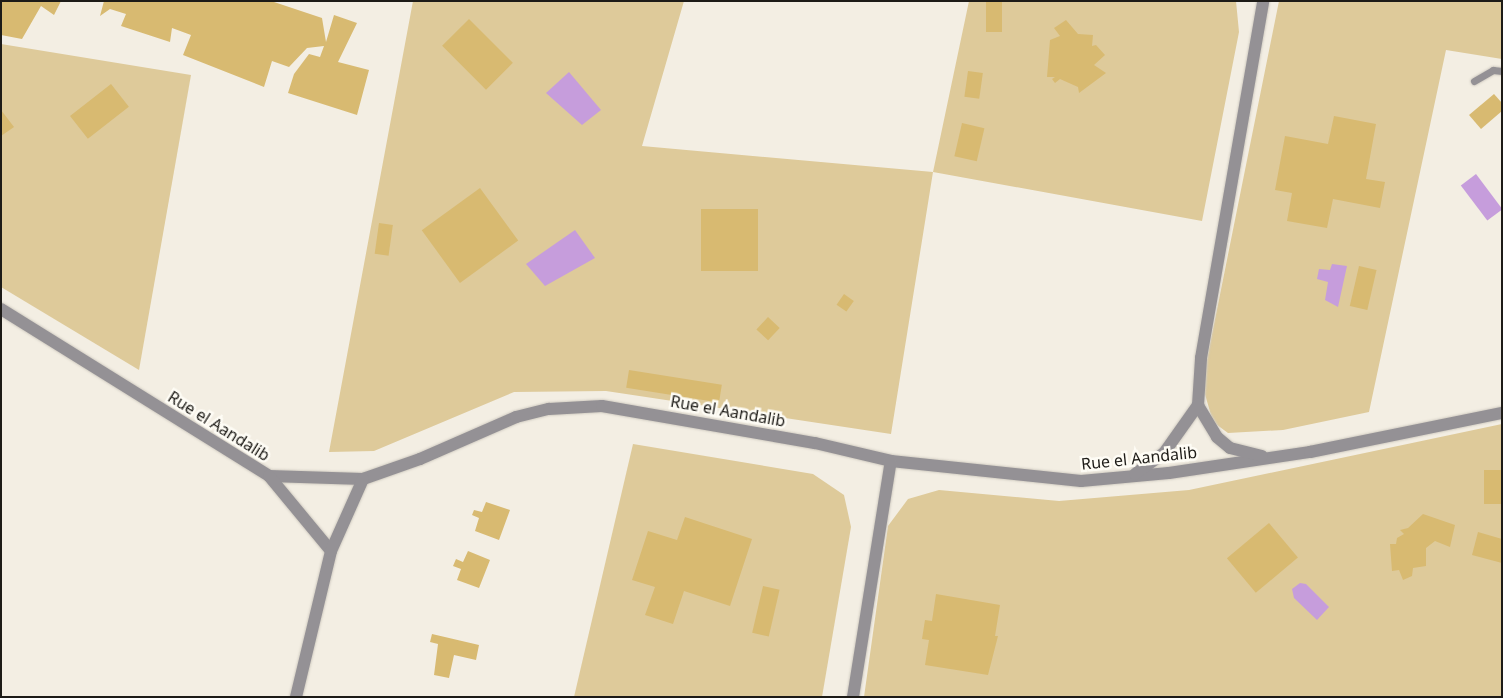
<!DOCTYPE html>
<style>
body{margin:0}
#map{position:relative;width:1503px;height:698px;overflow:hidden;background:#f3eee3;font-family:"Noto Sans",sans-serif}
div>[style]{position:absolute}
.green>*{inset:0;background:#deca9a}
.water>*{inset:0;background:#c69ddc;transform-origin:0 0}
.building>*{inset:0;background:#d8ba71;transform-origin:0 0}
.roads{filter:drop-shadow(0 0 1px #d1ccc2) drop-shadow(0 0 1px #d1ccc2)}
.lane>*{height:7px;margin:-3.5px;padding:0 3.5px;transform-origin:3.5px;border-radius:3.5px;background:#949195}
.street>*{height:12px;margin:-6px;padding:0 6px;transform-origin:6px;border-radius:6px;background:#949195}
span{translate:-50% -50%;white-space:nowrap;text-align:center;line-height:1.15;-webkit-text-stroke:5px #fefcf5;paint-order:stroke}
.street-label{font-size:16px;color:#1d1b17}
.frame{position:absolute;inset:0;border:2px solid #1d1b17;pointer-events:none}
</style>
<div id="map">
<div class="green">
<div style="clip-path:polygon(413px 1px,684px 1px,642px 146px,933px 172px,969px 1px,1236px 1px,1239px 32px,1202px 221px,933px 172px,891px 434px,606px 391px,514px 392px,374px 451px,329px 452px)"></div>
<div style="clip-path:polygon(1279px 1px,1502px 1px,1502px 59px,1446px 50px,1369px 412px,1283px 430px,1228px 433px,1213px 422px,1202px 384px)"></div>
<div style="clip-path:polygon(1px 44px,191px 75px,139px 370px,1px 287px)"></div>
<div style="clip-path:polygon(1502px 424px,1502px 697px,864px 697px,888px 526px,908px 499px,939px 490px,1059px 501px,1189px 490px)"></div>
<div style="clip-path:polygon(633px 444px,813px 474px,844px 495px,851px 527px,822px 697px,574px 697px)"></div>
</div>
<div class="water">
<div style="clip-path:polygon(569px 72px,601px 110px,582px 125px,546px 93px)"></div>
<div style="left:1476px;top:174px;width:44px;height:19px;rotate:53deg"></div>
<div style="clip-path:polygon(575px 230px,595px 258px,545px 286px,526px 264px)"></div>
<div style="clip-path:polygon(1332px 264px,1347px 266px,1338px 307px,1325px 300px,1328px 282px,1317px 279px,1319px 269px,1330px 270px)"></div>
<div style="clip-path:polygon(1300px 583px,1306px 584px,1329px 607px,1317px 620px,1294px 598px,1292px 589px)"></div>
</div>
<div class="building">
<div style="clip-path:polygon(1px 1px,61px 1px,54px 15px,41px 6px,22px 39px,1px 35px)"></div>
<div style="clip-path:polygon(104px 1px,271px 1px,322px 18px,326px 42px,334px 15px,357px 23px,338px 62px,369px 70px,357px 115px,288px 93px,294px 74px,309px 54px,320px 57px,324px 46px,307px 48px,289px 67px,272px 61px,264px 87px,183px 55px,191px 35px,172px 28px,170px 42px,121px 26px,126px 14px,110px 9px,100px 16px)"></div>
<div style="left:986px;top:1px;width:16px;height:31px"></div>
<div style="left:469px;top:19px;width:62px;height:38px;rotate:45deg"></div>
<div style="clip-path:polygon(1066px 20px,1078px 34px,1093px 35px,1092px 46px,1096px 45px,1105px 55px,1094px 65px,1106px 73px,1079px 93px,1078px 87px,1060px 79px,1055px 83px,1052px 79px,1055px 77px,1047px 77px,1050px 40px,1060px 36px,1054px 28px)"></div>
<div style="left:968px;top:71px;width:15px;height:26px;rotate:8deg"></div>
<div style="left:111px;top:84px;width:29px;height:52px;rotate:52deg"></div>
<div style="clip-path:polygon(1494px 94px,1502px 103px,1502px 111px,1481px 129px,1469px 115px)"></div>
<div style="clip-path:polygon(1px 110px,14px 127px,1px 136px)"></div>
<div style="clip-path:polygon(1334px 116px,1376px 124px,1366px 179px,1385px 182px,1380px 208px,1333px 199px,1327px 228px,1287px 221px,1292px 193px,1275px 190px,1285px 136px,1328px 144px)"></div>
<div style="left:962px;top:123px;width:23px;height:34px;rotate:13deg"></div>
<div style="left:480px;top:188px;width:65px;height:72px;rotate:54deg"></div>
<div style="left:701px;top:209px;width:57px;height:62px"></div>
<div style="left:379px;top:223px;width:14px;height:31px;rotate:8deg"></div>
<div style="left:1359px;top:266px;width:18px;height:41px;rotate:13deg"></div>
<div style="left:844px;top:294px;width:12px;height:13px;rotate:35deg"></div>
<div style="left:768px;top:317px;width:16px;height:17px;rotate:43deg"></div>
<div style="left:629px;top:370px;width:94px;height:18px;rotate:9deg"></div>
<div style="left:1484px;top:470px;width:18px;height:34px"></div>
<div style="clip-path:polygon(486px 502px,510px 510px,499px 540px,475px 531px,479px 518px,472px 515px,474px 510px,482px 512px)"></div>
<div style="clip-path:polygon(1423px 514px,1455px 525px,1450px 547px,1435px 541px,1426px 548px,1426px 566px,1413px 568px,1412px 576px,1403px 580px,1399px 570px,1392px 571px,1390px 544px,1396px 544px,1397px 538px,1404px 534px,1400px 530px,1408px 528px)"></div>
<div style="clip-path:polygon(685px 517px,752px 539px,730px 606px,684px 591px,673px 624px,645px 615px,655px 587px,632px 580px,648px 531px,677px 540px)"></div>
<div style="left:1269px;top:523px;width:45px;height:55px;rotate:50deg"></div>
<div style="clip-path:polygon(1478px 532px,1502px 539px,1502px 563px,1472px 555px)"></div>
<div style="clip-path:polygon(468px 551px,490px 560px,479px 588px,457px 580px,461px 569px,453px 566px,456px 559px,463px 562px)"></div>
<div style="left:763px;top:586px;width:17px;height:48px;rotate:13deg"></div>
<div style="clip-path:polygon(936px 594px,1000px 605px,995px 636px,998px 636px,988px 675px,925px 665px,929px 640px,922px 639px,925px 620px,932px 621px)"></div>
<div style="clip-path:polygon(432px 634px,479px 645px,476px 660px,454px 655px,449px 678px,434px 675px,438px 644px,430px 642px)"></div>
</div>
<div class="roads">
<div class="lane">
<div style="left:1474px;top:81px;width:22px;rotate:-30deg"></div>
<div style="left:1493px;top:70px;width:9px;rotate:6deg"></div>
</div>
<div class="street">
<div style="left:1px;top:309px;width:316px;rotate:31.9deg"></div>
<div style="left:269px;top:476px;width:94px;rotate:1.8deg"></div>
<div style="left:363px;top:479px;width:60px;rotate:-19.3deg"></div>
<div style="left:420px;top:459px;width:105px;rotate:-23.6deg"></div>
<div style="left:516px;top:417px;width:34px;rotate:-14deg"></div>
<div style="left:549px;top:409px;width:53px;rotate:-3.2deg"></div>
<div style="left:602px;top:406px;width:216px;rotate:9.9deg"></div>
<div style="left:815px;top:443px;width:78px;rotate:13.3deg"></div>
<div style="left:891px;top:461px;width:191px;rotate:6deg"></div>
<div style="left:1081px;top:481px;width:88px;rotate:-5.2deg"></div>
<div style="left:1169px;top:473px;width:143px;rotate:-8.5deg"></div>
<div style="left:1310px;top:452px;width:196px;rotate:-11.5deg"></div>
<div style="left:1262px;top:456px;width:33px;rotate:-166deg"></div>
<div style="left:1230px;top:448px;width:17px;rotate:-140deg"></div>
<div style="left:1217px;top:437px;width:37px;rotate:-121deg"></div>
<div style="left:1198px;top:405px;width:47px;rotate:-86.3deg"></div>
<div style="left:1201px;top:358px;width:362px;rotate:-80.1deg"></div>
<div style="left:1135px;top:474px;width:36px;rotate:-36deg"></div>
<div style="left:1164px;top:453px;width:59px;rotate:-54.7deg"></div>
<div style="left:269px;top:476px;width:97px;rotate:50.4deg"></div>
<div style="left:296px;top:697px;width:150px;rotate:-76.5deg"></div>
<div style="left:331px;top:551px;width:79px;rotate:-66deg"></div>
<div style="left:853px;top:697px;width:239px;rotate:-80.9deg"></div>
</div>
</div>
<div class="street-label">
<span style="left:728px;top:411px;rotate:10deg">Rue el Aandalib</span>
<span style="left:219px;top:426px;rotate:32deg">Rue el Aandalib</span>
<span style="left:1139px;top:458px;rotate:-6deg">Rue el Aandalib</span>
</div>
<div class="frame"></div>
</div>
